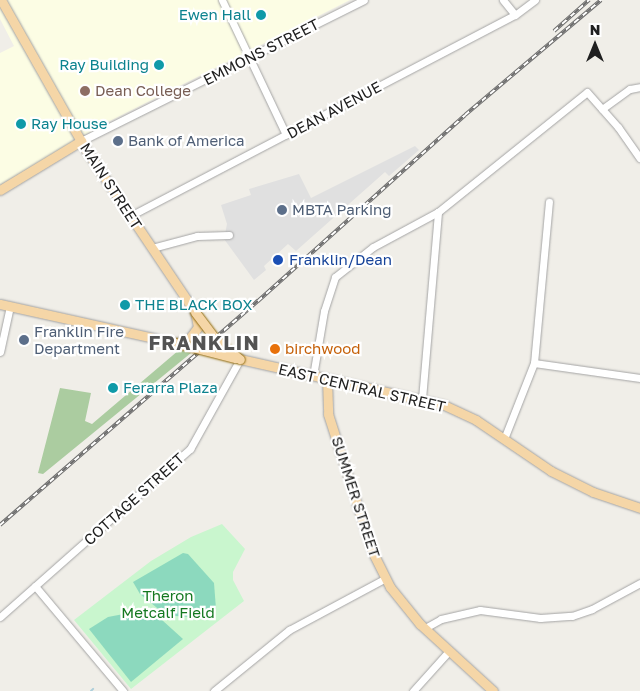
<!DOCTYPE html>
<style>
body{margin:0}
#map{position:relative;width:640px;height:691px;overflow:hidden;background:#f0eee8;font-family:"Golos Text",sans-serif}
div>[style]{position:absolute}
.education>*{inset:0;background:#fcfde4}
.forest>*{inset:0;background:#abcca0}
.park>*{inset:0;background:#c9f6ce}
.pitch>*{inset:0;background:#8cd9be}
.parking>*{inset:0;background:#e0e0e0}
.stream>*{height:2px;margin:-1px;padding:0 1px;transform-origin:1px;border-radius:1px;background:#acceda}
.roads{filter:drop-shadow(0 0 1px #a4a4a4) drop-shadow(0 0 1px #a4a4a4)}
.minor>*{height:7px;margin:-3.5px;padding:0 3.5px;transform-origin:3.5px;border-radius:3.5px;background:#fff}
.major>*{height:9px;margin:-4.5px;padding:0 4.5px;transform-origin:4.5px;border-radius:4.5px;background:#f5d6a7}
.rail>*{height:4px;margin-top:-2px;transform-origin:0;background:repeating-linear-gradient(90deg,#fff 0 5.5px,#6e6e6e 0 11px);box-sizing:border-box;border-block:1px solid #6e6e6e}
.bridges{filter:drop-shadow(0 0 1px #916a0b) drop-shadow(0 0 1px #916a0b)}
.major-bridge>*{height:9px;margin:-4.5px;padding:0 4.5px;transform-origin:4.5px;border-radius:4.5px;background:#f5d6a7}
.dots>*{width:14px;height:14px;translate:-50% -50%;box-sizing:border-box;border:2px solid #fff;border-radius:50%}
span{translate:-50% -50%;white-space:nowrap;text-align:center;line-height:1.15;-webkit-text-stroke:4.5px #fff;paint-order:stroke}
.culture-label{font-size:15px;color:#0d838f}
.right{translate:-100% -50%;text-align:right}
.left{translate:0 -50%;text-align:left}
.street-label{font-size:15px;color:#202020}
.education-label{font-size:15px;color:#785e54}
.service-label{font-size:15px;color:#4e5e75}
.transit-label{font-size:15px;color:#164399}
.food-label{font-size:15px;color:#c56008}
.park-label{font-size:15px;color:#147820}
.district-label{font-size:20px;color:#535353;font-weight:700;letter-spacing:1px}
.north{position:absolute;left:570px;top:20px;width:50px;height:50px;-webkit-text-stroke:4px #fff;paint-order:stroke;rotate:0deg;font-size:14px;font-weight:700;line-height:20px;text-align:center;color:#202020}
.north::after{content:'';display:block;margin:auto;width:18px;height:22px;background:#202020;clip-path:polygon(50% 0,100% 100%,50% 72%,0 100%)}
</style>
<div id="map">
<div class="education">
<div style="clip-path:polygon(0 0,350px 0,100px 126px,0 185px,0 53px,14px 46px,0 19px)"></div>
</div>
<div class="forest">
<div style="clip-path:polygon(179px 350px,191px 353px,43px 474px,38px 473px,60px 388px,91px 393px,85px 421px,92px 424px)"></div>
</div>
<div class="park">
<div style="clip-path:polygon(222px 524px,245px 549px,233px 572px,233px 580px,244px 601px,131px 689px,74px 620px,151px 561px,191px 537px)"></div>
</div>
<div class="pitch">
<div style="clip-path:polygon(183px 553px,188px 554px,214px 583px,216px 609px,191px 617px,175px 616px,162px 612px,140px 594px,133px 582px)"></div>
<div style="clip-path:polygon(134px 612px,162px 620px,183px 639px,131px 682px,89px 629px,108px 617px)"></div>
</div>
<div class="parking">
<div style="clip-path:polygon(415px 146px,419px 150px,389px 176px,385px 172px,296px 251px,288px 244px,264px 266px,266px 270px,254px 280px,224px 239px,227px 224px,221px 205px,251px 195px,249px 189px,299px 174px,311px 198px)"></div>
</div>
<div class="stream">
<div style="left:91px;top:691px;width:3px;rotate:-45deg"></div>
</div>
<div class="roads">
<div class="minor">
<div style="left:222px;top:0;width:149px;rotate:64.6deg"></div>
<div style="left:503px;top:0;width:19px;rotate:51deg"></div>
<div style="left:602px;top:109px;width:34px;rotate:-36deg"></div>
<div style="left:630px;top:89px;width:10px;rotate:-11deg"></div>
<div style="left:81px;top:141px;width:316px;rotate:-26.5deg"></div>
<div style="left:130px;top:216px;width:434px;rotate:-27.6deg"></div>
<div style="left:515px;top:15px;width:25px;rotate:-37deg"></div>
<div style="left:152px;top:248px;width:47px;rotate:-14.9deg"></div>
<div style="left:197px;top:236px;width:32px;rotate:-2deg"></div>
<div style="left:0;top:352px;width:47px;rotate:-77.7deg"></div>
<div style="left:534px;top:363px;width:107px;rotate:8.1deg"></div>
<div style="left:313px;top:376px;width:66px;rotate:-80.4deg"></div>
<div style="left:324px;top:311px;width:36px;rotate:-72deg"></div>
<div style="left:335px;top:277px;width:48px;rotate:-38.3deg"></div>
<div style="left:373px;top:247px;width:74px;rotate:-28.3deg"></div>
<div style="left:422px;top:399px;width:188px;rotate:-85.1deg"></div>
<div style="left:438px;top:212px;width:191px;rotate:-38.8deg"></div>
<div style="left:587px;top:92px;width:47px;rotate:48.5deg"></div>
<div style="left:618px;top:127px;width:38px;rotate:55deg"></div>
<div style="left:504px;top:439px;width:82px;rotate:-68.5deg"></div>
<div style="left:534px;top:363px;width:162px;rotate:-84.7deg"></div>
<div style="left:35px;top:586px;width:137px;rotate:50deg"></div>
<div style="left:0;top:617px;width:254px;rotate:-41.5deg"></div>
<div style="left:190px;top:449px;width:103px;rotate:-60.9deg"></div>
<div style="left:425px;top:628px;width:18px;rotate:-29deg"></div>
<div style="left:441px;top:619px;width:40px;rotate:-13deg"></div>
<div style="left:480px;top:610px;width:61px;rotate:7.6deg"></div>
<div style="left:540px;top:618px;width:32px;rotate:-4deg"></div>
<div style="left:572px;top:616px;width:21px;rotate:-19deg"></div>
<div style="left:592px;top:609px;width:55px;rotate:-28.4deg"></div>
<div style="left:214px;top:691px;width:97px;rotate:-39.1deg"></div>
<div style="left:289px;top:630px;width:110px;rotate:-28.2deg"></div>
<div style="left:413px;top:691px;width:52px;rotate:-48.1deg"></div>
</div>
<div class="major">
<div style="left:0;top:190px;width:95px;rotate:-31.2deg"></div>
<div style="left:0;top:304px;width:180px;rotate:12.5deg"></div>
<div style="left:176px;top:343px;width:14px;rotate:-17deg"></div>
<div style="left:189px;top:339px;width:15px;rotate:-53deg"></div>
<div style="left:198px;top:327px;width:15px;rotate:-101deg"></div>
<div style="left:195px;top:312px;width:195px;rotate:-123.9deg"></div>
<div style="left:86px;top:150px;width:172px;rotate:-119.5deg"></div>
<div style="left:240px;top:359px;width:209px;rotate:12.7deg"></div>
<div style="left:444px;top:405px;width:35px;rotate:25deg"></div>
<div style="left:476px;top:420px;width:91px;rotate:34.2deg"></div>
<div style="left:551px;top:471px;width:47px;rotate:26.6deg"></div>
<div style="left:593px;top:492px;width:50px;rotate:18.8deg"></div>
<div style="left:327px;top:379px;width:35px;rotate:88deg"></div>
<div style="left:328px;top:414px;width:144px;rotate:72.2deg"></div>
<div style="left:372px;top:551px;width:40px;rotate:63.4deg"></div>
<div style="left:390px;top:587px;width:48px;rotate:51deg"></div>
<div style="left:420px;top:624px;width:99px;rotate:42.5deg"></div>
</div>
</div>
<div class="rail">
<div style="left:554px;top:31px;width:47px;rotate:-41.5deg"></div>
<div style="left:0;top:525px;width:342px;rotate:-41deg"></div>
<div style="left:258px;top:301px;width:278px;rotate:-41.9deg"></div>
<div style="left:465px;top:115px;width:178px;rotate:-40.2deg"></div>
</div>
<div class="bridges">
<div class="major-bridge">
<div style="left:195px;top:312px;width:34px;rotate:53deg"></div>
<div style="left:215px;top:339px;width:32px;rotate:39deg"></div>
<div style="left:176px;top:343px;width:61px;rotate:14.3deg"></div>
</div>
</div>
<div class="dots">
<div style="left:261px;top:15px;background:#0f9aa8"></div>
<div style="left:159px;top:65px;background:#0f9aa8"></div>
<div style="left:85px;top:91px;background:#8d6e63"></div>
<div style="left:21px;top:124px;background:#0f9aa8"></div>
<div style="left:118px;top:141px;background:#5c6f8a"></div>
<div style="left:282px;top:210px;background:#5c6f8a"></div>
<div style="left:278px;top:260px;background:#1a4fb4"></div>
<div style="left:125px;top:305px;background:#0f9aa8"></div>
<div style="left:24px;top:340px;background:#5c6f8a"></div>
<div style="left:275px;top:349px;background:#e8710a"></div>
<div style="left:113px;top:388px;background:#0f9aa8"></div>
</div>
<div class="culture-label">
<span class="right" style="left:251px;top:15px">Ewen Hall</span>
<span class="right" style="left:149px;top:65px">Ray Building</span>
<span class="left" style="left:31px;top:124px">Ray House</span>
<span class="left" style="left:135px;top:305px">THE BLACK BOX</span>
<span class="left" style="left:123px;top:388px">Ferarra Plaza</span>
</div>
<div class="street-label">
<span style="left:261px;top:52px;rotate:-27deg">EMMONS STREET</span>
<span style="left:334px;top:110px;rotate:-28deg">DEAN AVENUE</span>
<span style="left:111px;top:186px;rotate:57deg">MAIN STREET</span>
<span style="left:362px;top:388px;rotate:13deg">EAST CENTRAL STREET</span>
<span style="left:356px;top:497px;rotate:72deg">SUMMER STREET</span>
<span style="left:134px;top:499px;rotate:-42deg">COTTAGE STREET</span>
</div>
<div class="education-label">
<span class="left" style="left:95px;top:91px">Dean College</span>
</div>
<div class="service-label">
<span class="left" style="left:128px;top:141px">Bank of America</span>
<span class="left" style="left:292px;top:210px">MBTA Parking</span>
<span class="left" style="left:34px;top:340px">Franklin Fire<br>Department</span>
</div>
<div class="transit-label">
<span class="left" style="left:289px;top:260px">Franklin/Dean</span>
</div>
<div class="food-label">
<span class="left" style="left:285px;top:349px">birchwood</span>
</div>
<div class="park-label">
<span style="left:168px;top:604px">Theron<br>Metcalf Field</span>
</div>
<div class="district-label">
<span style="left:204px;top:342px">FRANKLIN</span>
</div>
<div class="north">N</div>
</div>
